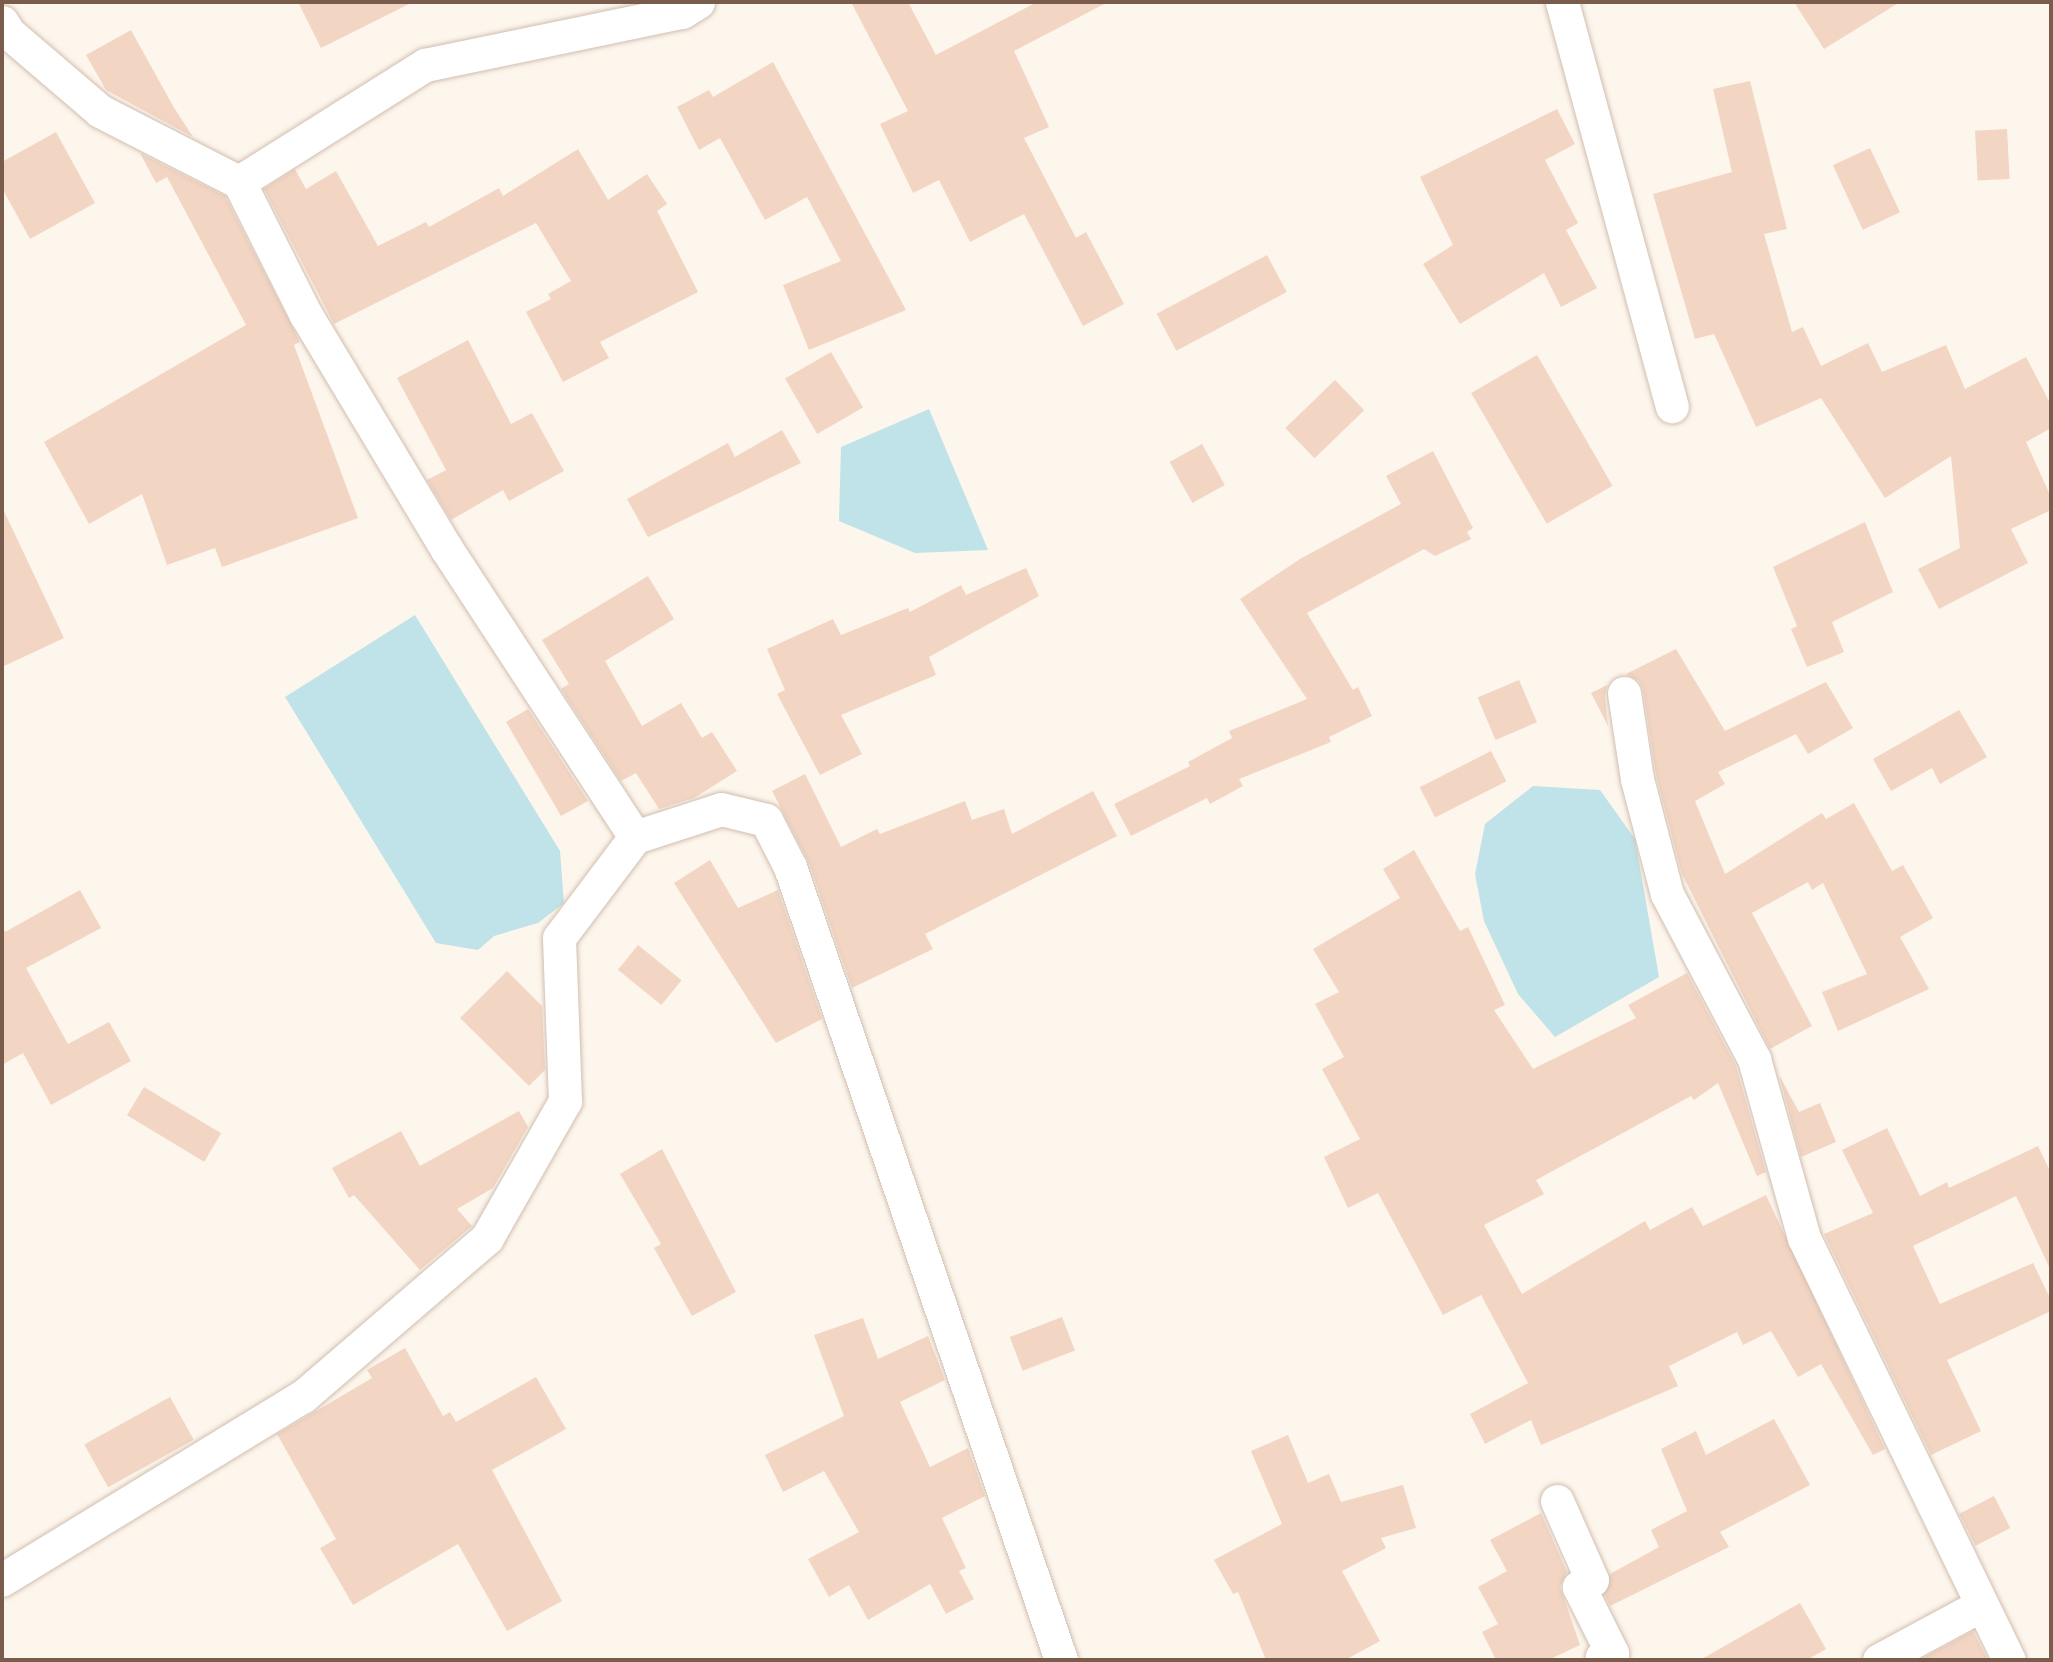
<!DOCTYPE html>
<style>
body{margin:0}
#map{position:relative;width:2053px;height:1662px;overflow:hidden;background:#fdf6ec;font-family:"Asap Condensed",sans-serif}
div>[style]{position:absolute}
.water>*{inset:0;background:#bfe3e8}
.building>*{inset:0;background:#f3d5c3;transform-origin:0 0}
.roads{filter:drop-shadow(0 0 2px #d1beb0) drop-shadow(0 0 2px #d1beb0)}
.street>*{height:33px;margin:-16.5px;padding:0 16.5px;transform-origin:16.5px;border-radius:16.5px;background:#fff}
span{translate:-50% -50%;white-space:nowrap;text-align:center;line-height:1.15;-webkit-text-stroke:7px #fffaf3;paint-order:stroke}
.frame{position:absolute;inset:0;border:4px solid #7a5c4d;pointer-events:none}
</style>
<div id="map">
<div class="water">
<div style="clip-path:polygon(929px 409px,988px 550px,915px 553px,839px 521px,841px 447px)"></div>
<div style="clip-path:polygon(415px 615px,560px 851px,564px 903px,538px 923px,494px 936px,478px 950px,436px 943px,285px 697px)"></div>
<div style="clip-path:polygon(1533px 786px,1600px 790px,1635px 839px,1659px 977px,1555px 1037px,1518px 994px,1484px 921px,1475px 874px,1485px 824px)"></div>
</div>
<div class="building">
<div style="clip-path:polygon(298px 2px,413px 2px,321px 48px)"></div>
<div style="clip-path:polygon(851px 2px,908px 2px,936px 55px,1037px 2px,1108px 2px,1014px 51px,1049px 127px,1024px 138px,1076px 238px,1086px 232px,1124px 304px,1083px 326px,1024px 214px,970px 242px,939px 180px,913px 193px,880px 124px,908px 111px)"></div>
<div style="clip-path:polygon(1794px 2px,1900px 2px,1824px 49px)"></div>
<div style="clip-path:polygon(131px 30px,173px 106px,193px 137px,106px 90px,86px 55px)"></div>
<div style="clip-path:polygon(773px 62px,906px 310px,809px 350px,783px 285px,841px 261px,807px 197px,765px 220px,720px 138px,699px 150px,677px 107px,709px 90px,713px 97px)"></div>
<div style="clip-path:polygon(1750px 81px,1787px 229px,1764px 234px,1792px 332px,1803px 327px,1821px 366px,1868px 343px,1882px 372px,1946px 345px,1965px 389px,2026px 357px,2051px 405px,2051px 428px,2026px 442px,2051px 497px,2051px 510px,2011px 529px,2028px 563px,1939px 609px,1918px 569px,1960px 548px,1951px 456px,1885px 498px,1821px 398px,1756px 427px,1714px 334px,1695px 339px,1653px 194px,1732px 172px,1713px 89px)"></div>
<div style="clip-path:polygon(1557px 109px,1575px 144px,1545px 160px,1578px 223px,1566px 230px,1597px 288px,1561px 307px,1544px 273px,1460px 324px,1423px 264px,1453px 245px,1420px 177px)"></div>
<div style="left:2007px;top:129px;width:50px;height:32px;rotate:87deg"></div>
<div style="clip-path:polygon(56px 132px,95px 203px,30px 239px,2px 188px,2px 162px)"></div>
<div style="left:1870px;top:148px;width:71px;height:41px;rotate:65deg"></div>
<div style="clip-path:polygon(578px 149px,608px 200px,647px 174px,667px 204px,657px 211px,698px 292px,600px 342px,609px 358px,563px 382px,526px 312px,551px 299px,548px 294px,571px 281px,536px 223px,334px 324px,264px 189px,295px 169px,306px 189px,336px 171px,378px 246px,426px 222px,429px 227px,499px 188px,503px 196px)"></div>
<div style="clip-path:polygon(140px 153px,225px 196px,300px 342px,294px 345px,358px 518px,222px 567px,215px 548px,167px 565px,142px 494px,89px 524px,44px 442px,246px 325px,167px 177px,156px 183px)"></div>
<div style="left:1267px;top:255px;width:42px;height:125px;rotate:62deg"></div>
<div style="clip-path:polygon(468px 340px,511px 424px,532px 413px,564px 471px,509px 501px,503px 490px,451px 520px,427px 480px,446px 470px,397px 378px)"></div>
<div style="left:831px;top:352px;width:64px;height:53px;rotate:60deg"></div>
<div style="left:1537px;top:355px;width:151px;height:76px;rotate:60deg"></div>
<div style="left:1335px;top:380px;width:42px;height:69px;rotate:46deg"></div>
<div style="clip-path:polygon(782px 430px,801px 463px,648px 537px,627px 499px,728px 443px,735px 457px)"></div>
<div style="left:1202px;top:444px;width:47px;height:37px;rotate:61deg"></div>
<div style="clip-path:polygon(1433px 451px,1473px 528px,1467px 532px,1471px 539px,1435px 556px,1424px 549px,1307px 613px,1353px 690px,1358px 687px,1372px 716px,1329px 737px,1331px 742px,1239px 779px,1243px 786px,1210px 804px,1207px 798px,1131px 836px,1114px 804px,1190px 766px,1188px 762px,1232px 738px,1229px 731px,1307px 699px,1240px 599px,1300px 559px,1401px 504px,1386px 476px)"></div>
<div style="clip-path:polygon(2px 507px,64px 638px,2px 667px)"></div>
<div style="clip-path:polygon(1865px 522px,1893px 592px,1832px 622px,1844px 652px,1807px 667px,1791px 629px,1797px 626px,1773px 567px)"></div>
<div style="clip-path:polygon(1026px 568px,1039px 596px,929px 657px,936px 675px,841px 715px,862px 754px,820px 775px,777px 694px,785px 690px,767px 649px,833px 619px,841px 635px,908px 608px,910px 612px,961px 585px,966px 595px)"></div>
<div style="clip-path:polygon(648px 576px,674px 619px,605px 661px,642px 726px,681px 703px,702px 738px,712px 732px,737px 771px,694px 798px,659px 809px,636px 773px,621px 781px,561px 689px,569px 684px,542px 640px)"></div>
<div style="clip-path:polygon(1676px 649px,1725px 731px,1826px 682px,1853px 728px,1808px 754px,1796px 734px,1718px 772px,1725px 784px,1695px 801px,1725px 874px,1822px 813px,1826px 819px,1854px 803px,1892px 871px,1903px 865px,1933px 918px,1900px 937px,1929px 989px,1838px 1031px,1822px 992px,1867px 974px,1823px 883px,1812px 890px,1808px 882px,1752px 913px,1812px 1026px,1770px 1049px,1682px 874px,1656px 775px,1643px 690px,1639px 681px,1626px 674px)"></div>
<div style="left:1519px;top:680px;width:46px;height:45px;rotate:67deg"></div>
<div style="clip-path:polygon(1607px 685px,1605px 696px,1608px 726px,1591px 693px)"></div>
<div style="clip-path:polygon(528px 709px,588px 801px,561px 816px,506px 722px)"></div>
<div style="clip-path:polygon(1959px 710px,1987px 757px,1940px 784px,1932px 768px,1891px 791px,1873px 759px)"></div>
<div style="left:1491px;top:751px;width:34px;height:80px;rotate:63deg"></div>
<div style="clip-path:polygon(805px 774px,841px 847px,877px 829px,880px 834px,965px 801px,972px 820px,1004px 809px,1012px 834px,1093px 791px,1117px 836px,925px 934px,933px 949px,852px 988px,809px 863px,772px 791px)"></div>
<div style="clip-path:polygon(1414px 850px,1460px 931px,1468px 927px,1505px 1005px,1494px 1010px,1533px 1069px,1636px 1018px,1628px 1005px,1687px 973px,1736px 1066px,1766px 1172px,1757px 1176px,1718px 1083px,1694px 1100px,1691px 1096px,1536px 1180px,1544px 1194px,1484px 1225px,1522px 1294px,1645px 1221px,1650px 1230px,1692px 1207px,1703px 1226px,1766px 1195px,1885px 1449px,1873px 1455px,1821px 1364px,1798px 1377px,1771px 1331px,1743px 1345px,1737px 1332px,1669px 1366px,1678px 1386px,1541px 1445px,1531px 1420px,1485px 1444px,1470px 1414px,1528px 1383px,1481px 1295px,1443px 1315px,1378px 1193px,1348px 1208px,1324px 1157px,1360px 1139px,1322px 1069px,1344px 1057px,1315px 1004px,1339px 992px,1313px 949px,1400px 898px,1383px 869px)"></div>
<div style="clip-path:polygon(710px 860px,738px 908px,778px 890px,822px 1019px,776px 1043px,674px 883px)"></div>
<div style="clip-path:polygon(80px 890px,101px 928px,26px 968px,68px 1044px,109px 1022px,131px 1061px,51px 1105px,23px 1053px,2px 1065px,2px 925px,5px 932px)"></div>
<div style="left:638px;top:945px;width:56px;height:32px;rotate:39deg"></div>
<div style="clip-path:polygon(507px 971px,542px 1006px,545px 1070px,529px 1086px,460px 1018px)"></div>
<div style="clip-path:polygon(1779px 1075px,1799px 1112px,1820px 1103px,1836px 1142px,1801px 1157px)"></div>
<div style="left:144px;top:1087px;width:90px;height:33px;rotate:31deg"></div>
<div style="clip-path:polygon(519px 1111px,528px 1127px,493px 1188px,457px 1209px,472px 1226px,420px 1270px,354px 1195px,349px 1198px,332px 1168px,401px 1131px,420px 1166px)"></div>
<div style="clip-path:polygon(1887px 1128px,1920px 1196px,1947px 1182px,1949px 1188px,2038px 1146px,2051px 1173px,2051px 1271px,2016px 1196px,1913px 1246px,1940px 1304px,2033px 1263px,2051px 1300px,2051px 1311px,1947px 1360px,1981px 1431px,1931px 1455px,1824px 1234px,1873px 1213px,1842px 1150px)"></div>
<div style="clip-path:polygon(662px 1149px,736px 1292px,692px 1316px,654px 1248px,661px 1244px,620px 1174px)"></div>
<div style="left:1062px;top:1317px;width:36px;height:56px;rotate:69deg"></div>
<div style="clip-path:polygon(863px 1318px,878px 1359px,928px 1336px,945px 1380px,900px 1402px,930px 1467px,968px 1448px,985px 1496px,942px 1518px,966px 1568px,959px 1571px,974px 1599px,946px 1614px,930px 1584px,868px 1620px,849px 1585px,829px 1597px,808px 1559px,859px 1532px,824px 1471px,783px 1492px,765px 1455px,844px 1416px,814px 1335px)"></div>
<div style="clip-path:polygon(405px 1348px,443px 1416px,450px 1412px,456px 1422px,536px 1377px,566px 1429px,492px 1470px,562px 1601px,507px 1631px,458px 1544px,353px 1605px,320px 1548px,336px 1539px,277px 1434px,372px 1378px,367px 1370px)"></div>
<div style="left:170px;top:1397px;width:49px;height:98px;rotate:61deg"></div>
<div style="clip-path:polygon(1774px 1419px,1810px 1485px,1720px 1532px,1729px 1547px,1610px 1606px,1604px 1594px,1610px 1574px,1659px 1547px,1651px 1530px,1687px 1511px,1661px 1449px,1696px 1431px,1706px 1455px)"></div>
<div style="clip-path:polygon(1288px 1435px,1308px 1483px,1329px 1474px,1341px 1502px,1403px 1485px,1416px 1528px,1381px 1538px,1386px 1548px,1342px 1571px,1380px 1641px,1345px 1660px,1266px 1660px,1238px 1592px,1233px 1594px,1214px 1560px,1282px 1524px,1251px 1451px)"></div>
<div style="left:1994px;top:1496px;width:36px;height:39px;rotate:63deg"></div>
<div style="clip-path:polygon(1541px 1513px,1567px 1572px,1560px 1587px,1580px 1645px,1548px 1660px,1496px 1660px,1482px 1632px,1498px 1624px,1478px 1587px,1507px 1571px,1490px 1540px)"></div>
<div style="clip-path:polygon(1800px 1603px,1826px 1649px,1807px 1660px,1700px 1660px)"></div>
<div style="clip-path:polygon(1973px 1631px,1988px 1660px,1919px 1660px)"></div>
</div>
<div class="roads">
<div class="street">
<div style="left:1562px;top:2px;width:419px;rotate:74.8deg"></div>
<div style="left:2px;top:22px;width:13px;rotate:58deg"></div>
<div style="left:9px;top:33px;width:120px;rotate:40.6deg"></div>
<div style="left:100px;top:111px;width:156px;rotate:27.1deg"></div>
<div style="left:239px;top:182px;width:149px;rotate:63.3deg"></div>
<div style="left:306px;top:315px;width:272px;rotate:59deg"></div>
<div style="left:446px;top:548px;width:345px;rotate:56.8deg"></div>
<div style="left:635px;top:837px;width:126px;rotate:127deg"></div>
<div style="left:559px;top:938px;width:163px;rotate:87.9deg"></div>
<div style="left:565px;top:1101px;width:158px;rotate:119.7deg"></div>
<div style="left:487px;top:1238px;width:243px;rotate:139.3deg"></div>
<div style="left:303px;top:1396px;width:353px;rotate:148.6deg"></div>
<div style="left:239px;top:182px;width:220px;rotate:-32.2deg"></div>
<div style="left:425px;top:65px;width:262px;rotate:-11.7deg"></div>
<div style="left:682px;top:12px;width:19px;rotate:-32deg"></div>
<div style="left:1624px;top:693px;width:87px;rotate:81.4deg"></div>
<div style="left:1637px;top:779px;width:119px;rotate:75.4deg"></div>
<div style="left:1667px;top:894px;width:187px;rotate:62.2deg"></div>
<div style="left:1754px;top:1059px;width:186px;rotate:74.4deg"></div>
<div style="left:1804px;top:1238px;width:469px;rotate:64.1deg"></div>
<div style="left:635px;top:837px;width:90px;rotate:-18deg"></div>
<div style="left:721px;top:809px;width:46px;rotate:13.7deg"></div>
<div style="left:766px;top:820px;width:53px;rotate:62.9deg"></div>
<div style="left:790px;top:867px;width:838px;rotate:71.13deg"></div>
<div style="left:1557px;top:1501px;width:86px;rotate:66.1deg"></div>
<div style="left:1592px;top:1580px;width:15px;rotate:152deg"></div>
<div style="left:1579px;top:1587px;width:74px;rotate:63.4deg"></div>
<div style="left:1612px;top:1653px;width:11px;rotate:158deg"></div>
<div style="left:1602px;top:1657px;width:4px;rotate:56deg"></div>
<div style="left:1879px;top:1660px;width:116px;rotate:-28.3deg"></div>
</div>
</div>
<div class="frame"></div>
</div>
